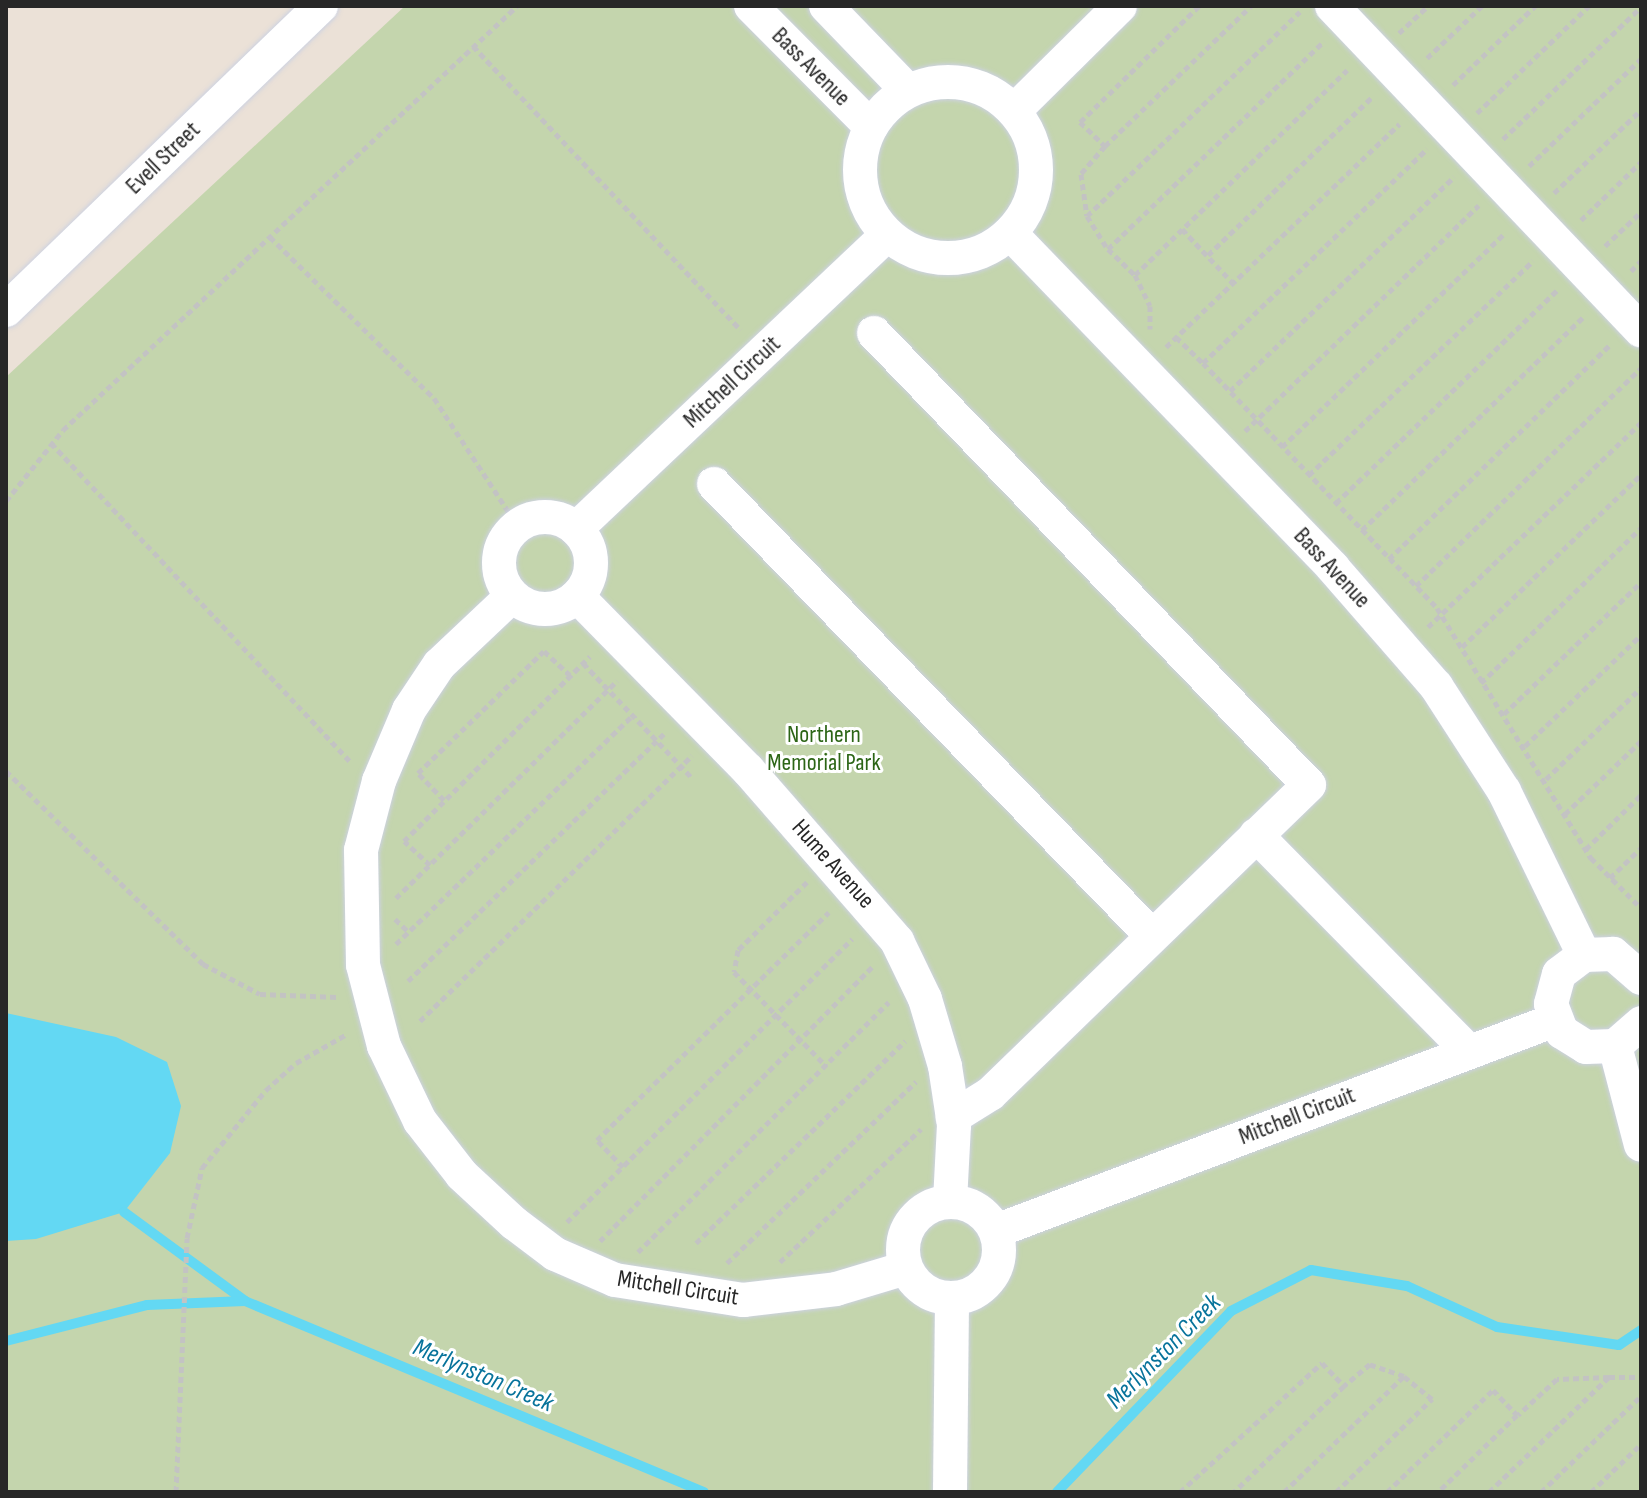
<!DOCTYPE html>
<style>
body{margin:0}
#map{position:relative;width:1647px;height:1498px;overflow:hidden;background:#ebe1d7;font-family:"Sofia Sans Condensed",sans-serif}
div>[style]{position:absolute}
.cemetery>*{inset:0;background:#c4d5ad}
.water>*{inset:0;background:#63d8f3}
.stream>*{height:10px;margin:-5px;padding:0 5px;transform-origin:5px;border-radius:5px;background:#63d8f3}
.path>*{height:5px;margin-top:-2.5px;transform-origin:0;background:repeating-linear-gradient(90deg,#c3c3c3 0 6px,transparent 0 10px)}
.roads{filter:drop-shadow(0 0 2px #cdd2e1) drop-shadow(0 0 2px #cdd2e1)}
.minor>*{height:34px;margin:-17px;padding:0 17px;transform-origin:17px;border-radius:17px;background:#fff}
.minor>.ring{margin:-17px;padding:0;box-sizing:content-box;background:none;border:34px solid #fff;border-radius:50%}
span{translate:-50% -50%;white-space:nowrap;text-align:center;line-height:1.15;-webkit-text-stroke:6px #fff;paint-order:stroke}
.street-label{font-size:24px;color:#272727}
.park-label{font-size:24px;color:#2c6516}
.water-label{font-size:26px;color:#07739b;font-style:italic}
.frame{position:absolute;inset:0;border:8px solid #272727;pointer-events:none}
</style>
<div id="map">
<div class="cemetery">
<div style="clip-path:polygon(405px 6px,1641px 6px,1641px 1492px,6px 1492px,6px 377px)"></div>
</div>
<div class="water">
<div style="clip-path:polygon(6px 1013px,116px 1037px,167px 1062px,181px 1106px,170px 1153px,124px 1212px,36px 1239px,6px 1241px)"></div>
</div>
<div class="stream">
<div style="left:124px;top:1212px;width:150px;rotate:36.3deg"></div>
<div style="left:245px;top:1301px;width:497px;rotate:22.6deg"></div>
<div style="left:6px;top:1341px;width:146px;rotate:-14.3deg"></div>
<div style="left:147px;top:1305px;width:98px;rotate:-2.3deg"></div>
<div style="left:1057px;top:1492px;width:251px;rotate:-46.1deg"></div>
<div style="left:1231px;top:1311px;width:90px;rotate:-27.1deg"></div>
<div style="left:1311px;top:1270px;width:97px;rotate:9.5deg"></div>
<div style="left:1407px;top:1286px;width:99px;rotate:24.5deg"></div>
<div style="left:1497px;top:1327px;width:123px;rotate:8.4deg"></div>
<div style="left:1619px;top:1345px;width:27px;rotate:-34deg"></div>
</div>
<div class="path">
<div style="left:1199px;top:6px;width:166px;rotate:135.7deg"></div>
<div style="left:1080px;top:122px;width:35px;rotate:44deg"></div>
<div style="left:1105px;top:146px;width:202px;rotate:-43.8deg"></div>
<div style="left:1399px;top:33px;width:40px;rotate:-43deg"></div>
<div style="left:473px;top:46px;width:390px;rotate:46.7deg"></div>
<div style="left:1427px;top:58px;width:76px;rotate:-43.4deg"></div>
<div style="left:1453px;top:85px;width:114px;rotate:-43.9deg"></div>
<div style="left:1477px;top:113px;width:155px;rotate:-43.7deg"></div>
<div style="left:1503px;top:139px;width:191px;rotate:-43.7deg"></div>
<div style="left:1105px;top:146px;width:37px;rotate:131deg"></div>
<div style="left:1081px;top:174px;width:42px;rotate:81.9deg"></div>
<div style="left:1087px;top:216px;width:295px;rotate:-43.8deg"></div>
<div style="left:1529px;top:166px;width:155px;rotate:-43.7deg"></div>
<div style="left:1554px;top:193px;width:120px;rotate:-43.7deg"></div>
<div style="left:1087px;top:216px;width:39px;rotate:58deg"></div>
<div style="left:1108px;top:249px;width:300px;rotate:-43.9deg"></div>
<div style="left:1581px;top:220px;width:83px;rotate:-44deg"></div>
<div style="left:1182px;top:229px;width:73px;rotate:46.7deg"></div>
<div style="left:270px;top:237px;width:230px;rotate:44.5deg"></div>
<div style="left:434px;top:398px;width:152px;rotate:56.8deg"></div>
<div style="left:1605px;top:246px;width:50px;rotate:-43.4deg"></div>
<div style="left:1108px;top:249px;width:37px;rotate:44deg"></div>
<div style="left:1135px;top:275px;width:295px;rotate:-44deg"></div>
<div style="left:1208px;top:255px;width:228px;rotate:-43.9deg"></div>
<div style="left:1631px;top:271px;width:14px;rotate:-45deg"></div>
<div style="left:1135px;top:275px;width:34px;rotate:64deg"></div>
<div style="left:1150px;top:306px;width:23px;rotate:90deg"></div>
<div style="left:1176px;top:337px;width:37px;rotate:44deg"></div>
<div style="left:1203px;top:363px;width:310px;rotate:-43.7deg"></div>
<div style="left:1166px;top:347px;width:323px;rotate:-43.7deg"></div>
<div style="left:1203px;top:363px;width:339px;rotate:46.3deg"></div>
<div style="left:1437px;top:608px;width:294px;rotate:58.4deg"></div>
<div style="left:1591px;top:858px;width:71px;rotate:45deg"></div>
<div style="left:1230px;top:391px;width:310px;rotate:-43.7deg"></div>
<div style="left:1245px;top:431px;width:325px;rotate:-44deg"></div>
<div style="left:51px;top:443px;width:439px;rotate:46.8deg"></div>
<div style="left:1282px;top:447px;width:308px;rotate:-43.8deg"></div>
<div style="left:1309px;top:475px;width:310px;rotate:-43.7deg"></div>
<div style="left:6px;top:501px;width:91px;rotate:-51.2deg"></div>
<div style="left:63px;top:430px;width:621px;rotate:-43.04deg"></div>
<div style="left:1336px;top:503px;width:307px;rotate:-43.9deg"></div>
<div style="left:1362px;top:530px;width:307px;rotate:-43.9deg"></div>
<div style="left:1389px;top:559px;width:308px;rotate:-44.1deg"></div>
<div style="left:1416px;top:586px;width:313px;rotate:-44.1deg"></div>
<div style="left:1428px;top:627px;width:295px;rotate:-43.8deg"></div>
<div style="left:1462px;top:647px;width:248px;rotate:-43.9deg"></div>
<div style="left:583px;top:663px;width:158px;rotate:46.5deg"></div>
<div style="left:1481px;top:683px;width:223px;rotate:-44.1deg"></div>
<div style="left:1504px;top:714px;width:190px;rotate:-43.9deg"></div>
<div style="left:1525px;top:746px;width:161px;rotate:-43.7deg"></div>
<div style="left:6px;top:771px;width:276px;rotate:44.4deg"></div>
<div style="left:203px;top:964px;width:64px;rotate:27.8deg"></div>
<div style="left:260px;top:994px;width:78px;rotate:2.2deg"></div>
<div style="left:1546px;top:779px;width:132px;rotate:-43.8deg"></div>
<div style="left:444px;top:800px;width:37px;rotate:-134deg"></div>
<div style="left:418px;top:773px;width:175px;rotate:-44.1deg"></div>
<div style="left:544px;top:651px;width:35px;rotate:43deg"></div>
<div style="left:1565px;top:814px;width:105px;rotate:-43.8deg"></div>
<div style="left:1586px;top:849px;width:77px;rotate:-44.5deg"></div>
<div style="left:430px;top:865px;width:35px;rotate:-137deg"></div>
<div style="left:404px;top:841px;width:262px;rotate:-44.8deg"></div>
<div style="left:1610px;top:878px;width:43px;rotate:-44.1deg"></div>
<div style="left:807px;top:882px;width:97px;rotate:135.4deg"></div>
<div style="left:738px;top:950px;width:22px;rotate:100deg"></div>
<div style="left:734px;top:972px;width:132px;rotate:45.6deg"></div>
<div style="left:396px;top:898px;width:310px;rotate:-44.5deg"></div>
<div style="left:395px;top:919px;width:19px;rotate:43deg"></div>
<div style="left:396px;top:944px;width:330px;rotate:-44deg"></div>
<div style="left:408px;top:981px;width:357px;rotate:-44deg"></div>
<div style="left:420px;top:1021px;width:380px;rotate:-44.3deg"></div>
<div style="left:623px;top:1167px;width:37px;rotate:-134deg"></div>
<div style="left:597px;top:1140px;width:325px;rotate:-44.5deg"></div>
<div style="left:567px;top:1222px;width:402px;rotate:-44.8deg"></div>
<div style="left:600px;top:1241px;width:386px;rotate:-45.2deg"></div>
<div style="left:696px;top:1243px;width:291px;rotate:-44deg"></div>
<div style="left:638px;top:1252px;width:354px;rotate:-44.9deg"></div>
<div style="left:780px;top:1262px;width:194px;rotate:-43.3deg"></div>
<div style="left:727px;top:1263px;width:262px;rotate:-43.8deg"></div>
<div style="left:1609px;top:1377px;width:32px"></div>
<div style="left:176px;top:1492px;width:254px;rotate:-87.5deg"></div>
<div style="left:187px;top:1238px;width:72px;rotate:-77.9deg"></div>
<div style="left:202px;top:1168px;width:101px;rotate:-50.6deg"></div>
<div style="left:266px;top:1090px;width:40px;rotate:-42deg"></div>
<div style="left:296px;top:1063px;width:59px;rotate:-29.6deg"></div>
<div style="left:1180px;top:1492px;width:192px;rotate:-42.3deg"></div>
<div style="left:1322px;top:1363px;width:32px;rotate:46deg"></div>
<div style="left:1344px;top:1386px;width:153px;rotate:136.1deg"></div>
<div style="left:1284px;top:1492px;width:167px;rotate:-44deg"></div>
<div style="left:1336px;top:1492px;width:134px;rotate:-44.1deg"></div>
<div style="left:1432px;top:1399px;width:36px;rotate:-141deg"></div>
<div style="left:1404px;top:1376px;width:36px;rotate:-161deg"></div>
<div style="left:1370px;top:1364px;width:34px;rotate:140deg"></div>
<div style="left:1387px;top:1492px;width:147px;rotate:-43.9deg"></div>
<div style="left:1493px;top:1390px;width:35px;rotate:46deg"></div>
<div style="left:1517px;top:1415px;width:110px;rotate:135.7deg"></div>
<div style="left:1489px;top:1492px;width:166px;rotate:-43.8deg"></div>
<div style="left:1609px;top:1377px;width:52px;rotate:177.8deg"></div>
<div style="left:1557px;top:1379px;width:53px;rotate:137.3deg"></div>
<div style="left:1541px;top:1492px;width:139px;rotate:-43.8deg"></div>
<div style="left:1591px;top:1492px;width:69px;rotate:-43.8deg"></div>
</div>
<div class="roads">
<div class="minor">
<div style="left:751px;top:6px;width:170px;rotate:45.2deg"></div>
<div style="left:826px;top:6px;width:118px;rotate:46deg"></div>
<div style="left:1332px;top:6px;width:448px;rotate:46.4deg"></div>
<div class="ring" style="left:860px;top:82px;width:142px;height:142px"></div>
<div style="left:1014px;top:111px;width:149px;rotate:-44.7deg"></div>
<div style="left:1010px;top:233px;width:465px;rotate:46deg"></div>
<div style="left:1333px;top:568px;width:157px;rotate:48.9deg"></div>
<div style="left:1436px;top:686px;width:125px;rotate:57.1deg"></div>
<div style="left:1504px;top:791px;width:182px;rotate:64deg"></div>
<div style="left:6px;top:310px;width:438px;rotate:-44deg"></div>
<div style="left:874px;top:333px;width:627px;rotate:46.1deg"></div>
<div style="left:1309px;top:785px;width:444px;rotate:135.9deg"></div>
<div style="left:990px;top:1094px;width:44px;rotate:148.1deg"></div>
<div style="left:714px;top:484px;width:629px;rotate:45.9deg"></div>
<div class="ring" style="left:499px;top:517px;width:58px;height:58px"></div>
<div style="left:576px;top:529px;width:428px;rotate:-43.4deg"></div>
<div style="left:512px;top:596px;width:100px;rotate:136.6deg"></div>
<div style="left:439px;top:665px;width:54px;rotate:123.7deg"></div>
<div style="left:409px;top:710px;width:77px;rotate:112.9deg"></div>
<div style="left:379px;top:781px;width:71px;rotate:104.6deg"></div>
<div style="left:361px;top:850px;width:115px;rotate:89deg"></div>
<div style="left:363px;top:965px;width:84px;rotate:75.5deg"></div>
<div style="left:384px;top:1046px;width:83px;rotate:64.4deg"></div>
<div style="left:420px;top:1121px;width:68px;rotate:52.1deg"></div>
<div style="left:462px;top:1175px;width:71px;rotate:42.7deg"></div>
<div style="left:514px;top:1223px;width:51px;rotate:37.1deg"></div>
<div style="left:555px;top:1254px;width:65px;rotate:23.4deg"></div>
<div style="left:615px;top:1280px;width:130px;rotate:8.9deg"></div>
<div style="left:743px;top:1300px;width:94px;rotate:-6.7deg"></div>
<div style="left:836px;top:1289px;width:73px;rotate:-16.7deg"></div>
<div style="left:577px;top:596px;width:244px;rotate:45.5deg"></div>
<div style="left:748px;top:770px;width:227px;rotate:48.9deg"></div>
<div style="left:897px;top:941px;width:64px;rotate:64.2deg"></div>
<div style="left:925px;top:999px;width:70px;rotate:73.4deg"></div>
<div style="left:945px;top:1066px;width:60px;rotate:81.3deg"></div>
<div style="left:954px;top:1125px;width:76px;rotate:93deg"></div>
<div style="left:1256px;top:835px;width:303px;rotate:45.5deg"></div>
<div style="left:1641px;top:978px;width:37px;rotate:-139deg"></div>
<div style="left:1613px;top:954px;width:29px;rotate:178deg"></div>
<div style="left:1584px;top:955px;width:31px;rotate:143deg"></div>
<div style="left:1559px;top:974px;width:31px;rotate:105deg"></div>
<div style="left:1551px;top:1004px;width:30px;rotate:69deg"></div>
<div style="left:1562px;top:1032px;width:28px;rotate:32deg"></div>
<div style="left:1586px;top:1047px;width:29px;rotate:-2deg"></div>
<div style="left:1615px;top:1046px;width:35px;rotate:-41deg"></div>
<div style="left:1615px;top:1046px;width:102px;rotate:75.3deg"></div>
<div class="ring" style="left:903px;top:1202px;width:62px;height:62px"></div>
<div style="left:996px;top:1231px;width:597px;rotate:-20.68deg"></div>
<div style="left:950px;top:1492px;width:194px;rotate:-89.4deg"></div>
</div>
</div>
<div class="street-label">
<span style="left:811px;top:67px;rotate:45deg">Bass Avenue</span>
<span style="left:163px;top:158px;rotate:-44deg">Evell Street</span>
<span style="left:732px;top:382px;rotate:-43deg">Mitchell Circuit</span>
<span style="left:1332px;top:568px;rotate:47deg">Bass Avenue</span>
<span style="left:833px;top:864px;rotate:48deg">Hume Avenue</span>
<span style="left:1297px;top:1116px;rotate:-21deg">Mitchell Circuit</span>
<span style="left:678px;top:1288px;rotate:9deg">Mitchell Circuit</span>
</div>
<div class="park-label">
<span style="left:824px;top:749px">Northern<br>Memorial Park</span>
</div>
<div class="water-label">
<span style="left:1164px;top:1352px;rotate:-45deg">Merlynston Creek</span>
<span style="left:483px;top:1376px;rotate:23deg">Merlynston Creek</span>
</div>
<div class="frame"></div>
</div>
